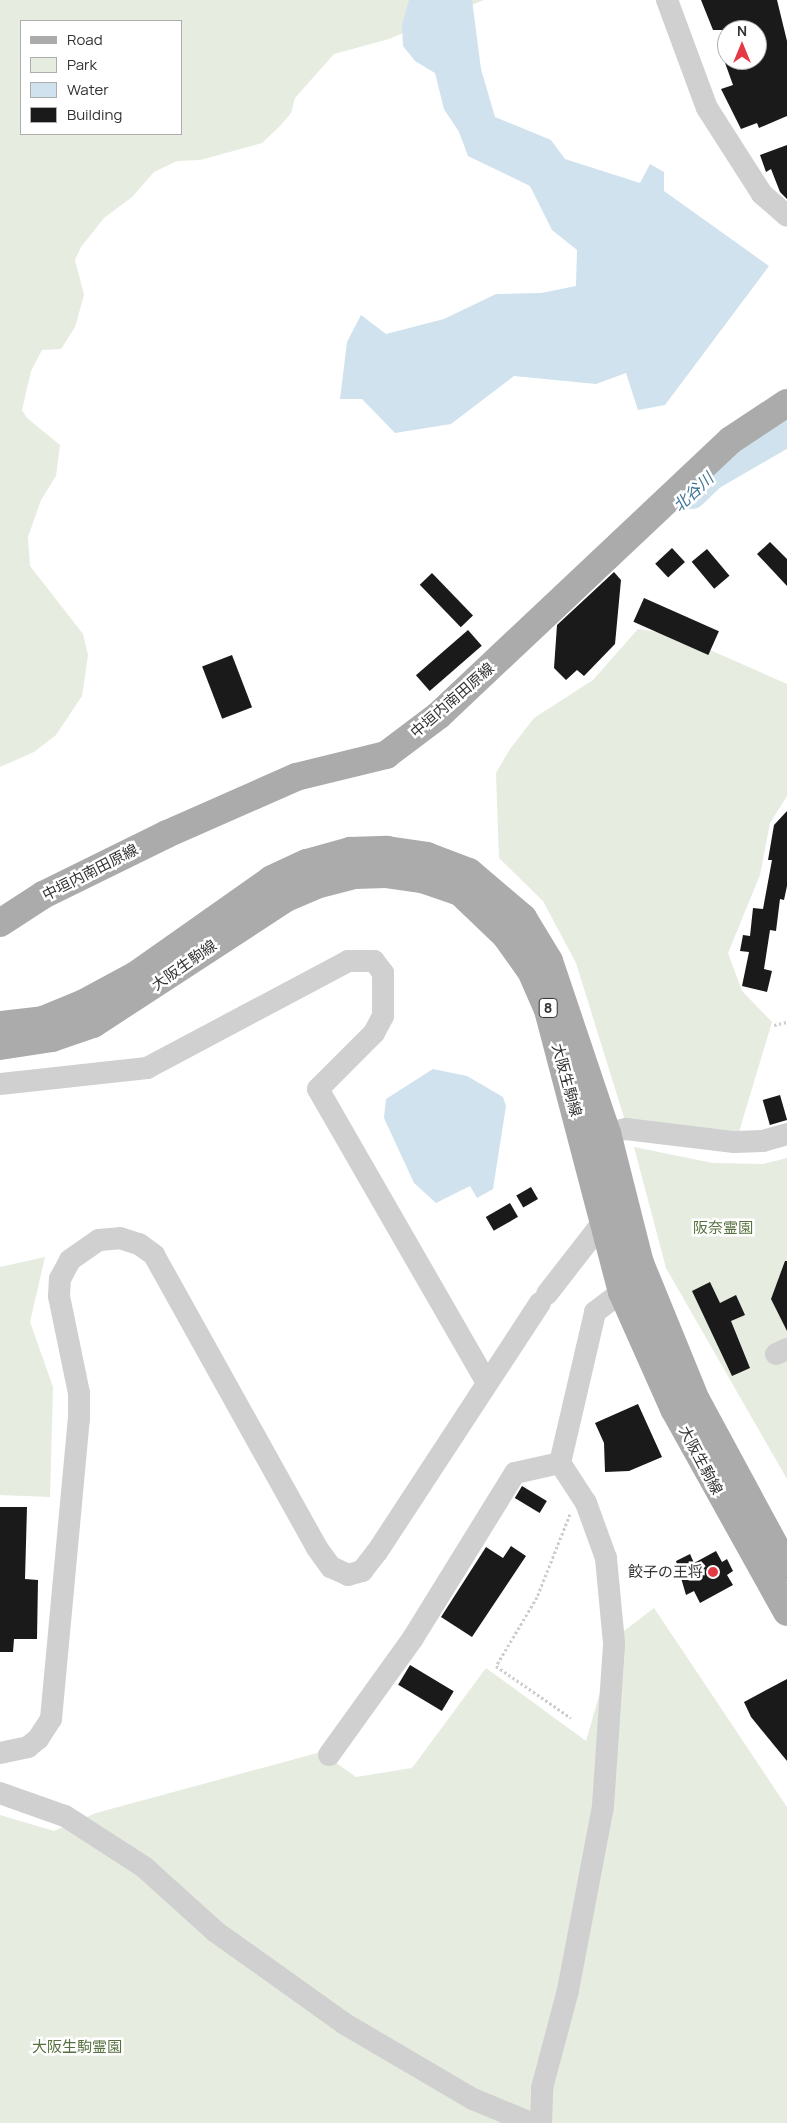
<!DOCTYPE html>
<meta charset="utf-8">
<style>
body{margin:0}
#map{position:relative;width:787px;height:2123px;overflow:hidden;background:#fff;font-family:Manrope,"Noto Sans JP",sans-serif}
div>[style]{position:absolute}
.green>*{inset:0;background:#e6ecdf}
.water>*{inset:0;background:#cfe2ee}
.river>*{height:31px;margin:-15.5px;padding:0 15.5px;transform-origin:15.5px;border-radius:15.5px;background:#cfe2ee}
.building>*{inset:0;background:#1a1a1a;transform-origin:0 0}
.path>*{height:3px;margin-top:-1.5px;transform-origin:0;background:repeating-linear-gradient(90deg,#cdcdcd 0 2.5px,transparent 0 5px)}
.minor>*{height:22px;margin:-11px;padding:0 11px;transform-origin:11px;border-radius:11px;background:#d0d0d0}
.major>*{height:28px;margin:-14px;padding:0 14px;transform-origin:14px;border-radius:14px;background:#ababab}
.dots>*{width:14px;height:14px;translate:-50% -50%;box-sizing:border-box;border:2px solid #fff;border-radius:50%}
span{translate:-50% -50%;white-space:nowrap;text-align:center;line-height:1.15;-webkit-text-stroke:5px #fff;paint-order:stroke}
.shield-label span{padding:1px 4px;background:#fff;border:1px solid;border-radius:4px;-webkit-text-stroke-width:0}
.shield-label{font-size:14px;color:#333;font-weight:700}
.street-label{font-size:15px;color:#333}
.park-label{font-size:15px;color:#56703f}
.poi-label{font-size:15px;color:#333}
.right{translate:-100% -50%;text-align:right}
.water-label{font-size:16px;color:#3f7597;font-style:italic}
.legend{position:absolute;left:20px;top:20px;width:162px;height:115px;box-sizing:border-box;background:#fff;border:1px solid #adadad;margin:0;padding:6px 9px;list-style:none;font-size:15px;color:#333}
.legend li{display:flex;align-items:center;gap:10px;height:25px}
.legend b{width:25px;border:1px solid #adadad}
.north{position:absolute;left:717px;top:20px;width:50px;height:50px;box-sizing:border-box;background:#fff;border:1px solid #adadad;border-radius:50%;rotate:0deg;font-size:14px;font-weight:700;line-height:20px;text-align:center;color:#333}
.north::after{content:'';display:block;margin:auto;width:18px;height:22px;background:#e63946;clip-path:polygon(50% 0,100% 100%,50% 72%,0 100%)}
</style>
<div id="map">
<div class="green">
<div style="clip-path:polygon(evenodd,0 0,484px 0,389px 39px,334px 54px,295px 98px,291px 113px,281px 125px,262px 143px,200px 160px,177px 161px,154px 172px,132px 197px,104px 218px,81px 247px,75px 260px,84px 295px,75px 327px,61px 349px,42px 350px,31px 371px,22px 410px,27px 418px,60px 445px,56px 476px,41px 500px,28px 537px,30px 566px,83px 634px,88px 655px,85px 676px,82px 696px,56px 735px,34px 752px,0 767px,0 0,21px 21px,181px 21px,181px 134px,21px 134px,21px 21px)"></div>
<div style="clip-path:polygon(638px 629px,676px 635px,787px 684px,787px 796px,770px 823px,760px 875px,728px 953px,742px 991px,772px 1022px,738px 1135px,626px 1124px,576px 963px,543px 901px,499px 858px,496px 773px,510px 749px,534px 718px,593px 680px)"></div>
<div style="clip-path:polygon(634px 1147px,713px 1163px,763px 1164px,787px 1158px,787px 1479px,666px 1268px)"></div>
<div style="clip-path:polygon(45px 1257px,30px 1322px,53px 1387px,50px 1497px,0 1495px,0 1267px)"></div>
<div style="clip-path:polygon(654px 1608px,787px 1807px,787px 2123px,0 2123px,0 1815px,54px 1831px,96px 1813px,321px 1752px,356px 1777px,412px 1768px,486px 1668px,586px 1741px,616px 1637px)"></div>
</div>
<div class="water">
<div style="clip-path:polygon(409px 0,472px 0,481px 69px,495px 117px,551px 140px,565px 159px,640px 183px,650px 164px,664px 172px,664px 191px,769px 266px,665px 405px,638px 410px,626px 373px,596px 384px,514px 376px,451px 424px,395px 433px,362px 399px,340px 399px,347px 342px,361px 315px,386px 334px,444px 319px,496px 294px,541px 293px,576px 286px,577px 250px,552px 230px,530px 186px,468px 156px,459px 132px,444px 109px,435px 73px,415px 61px,403px 46px,402px 25px)"></div>
<div style="clip-path:polygon(433px 1069px,467px 1076px,503px 1097px,506px 1106px,493px 1189px,477px 1198px,470px 1186px,436px 1203px,414px 1183px,384px 1118px,386px 1099px)"></div>
</div>
<div class="river">
<div style="left:691px;top:493px;width:28px;rotate:-44deg"></div>
<div style="left:711px;top:474px;width:88px;rotate:-30.1deg"></div>
</div>
<div class="building">
<div style="clip-path:polygon(701px 0,777px 0,787px 41px,787px 116px,759px 128px,757px 123px,741px 129px,721px 89px,733px 85px,724px 60px,757px 60px,757px 26px,746px 30px,713px 30px)"></div>
<div style="clip-path:polygon(787px 145px,787px 199px,780px 192px,771px 169px,766px 172px,760px 155px)"></div>
<div style="clip-path:polygon(770px 542px,787px 559px,787px 586px,757px 554px)"></div>
<div style="left:672px;top:548px;width:19px;height:23px;rotate:47deg"></div>
<div style="left:707px;top:549px;width:35px;height:20px;rotate:50deg"></div>
<div style="clip-path:polygon(614px 572px,621px 580px,615px 644px,584px 676px,577px 670px,566px 680px,554px 668px,557px 625px)"></div>
<div style="left:432px;top:573px;width:59px;height:17px;rotate:46deg"></div>
<div style="left:644px;top:598px;width:82px;height:26px;rotate:24deg"></div>
<div style="left:468px;top:630px;width:21px;height:69px;rotate:49deg"></div>
<div style="left:232px;top:655px;width:56px;height:32px;rotate:69deg"></div>
<div style="clip-path:polygon(787px 811px,787px 886px,784px 900px,780px 899px,776px 931px,770px 930px,764px 969px,772px 971px,767px 992px,742px 986px,749px 952px,740px 951px,743px 935px,750px 936px,753px 908px,763px 909px,772px 860px,768px 860px,774px 825px)"></div>
<div style="left:780px;top:1095px;width:26px;height:18px;rotate:74deg"></div>
<div style="left:531px;top:1187px;width:14px;height:17px;rotate:60deg"></div>
<div style="left:510px;top:1203px;width:16px;height:28px;rotate:60deg"></div>
<div style="clip-path:polygon(785px 1261px,787px 1261px,787px 1331px,771px 1299px)"></div>
<div style="clip-path:polygon(710px 1282px,720px 1303px,736px 1295px,745px 1315px,731px 1321px,750px 1368px,732px 1376px,692px 1291px)"></div>
<div style="clip-path:polygon(638px 1404px,662px 1457px,629px 1471px,605px 1472px,604px 1443px,595px 1423px)"></div>
<div style="left:522px;top:1486px;width:29px;height:14px;rotate:31deg"></div>
<div style="clip-path:polygon(0 1507px,27px 1507px,25px 1579px,38px 1580px,37px 1639px,14px 1639px,13px 1652px,0 1652px)"></div>
<div style="clip-path:polygon(511px 1546px,526px 1556px,472px 1637px,441px 1617px,486px 1547px,503px 1558px)"></div>
<div style="clip-path:polygon(716px 1551px,722px 1562px,727px 1559px,733px 1571px,727px 1575px,733px 1585px,700px 1603px,694px 1591px,686px 1595px,676px 1561px,690px 1554px,694px 1563px)"></div>
<div style="left:410px;top:1665px;width:51px;height:23px;rotate:31deg"></div>
<div style="clip-path:polygon(787px 1679px,787px 1761px,751px 1717px,744px 1702px)"></div>
</div>
<div class="path">
<div style="left:774px;top:1025px;width:13px;rotate:-13deg"></div>
<div style="left:570px;top:1514px;width:89px;rotate:111.7deg"></div>
<div style="left:537px;top:1597px;width:80px;rotate:120.7deg"></div>
<div style="left:496px;top:1666px;width:91px;rotate:34.7deg"></div>
</div>
<div class="minor">
<div style="left:667px;top:0;width:115px;rotate:69.7deg"></div>
<div style="left:707px;top:108px;width:102px;rotate:57.4deg"></div>
<div style="left:762px;top:194px;width:33px;rotate:41deg"></div>
<div style="left:0;top:1084px;width:148px;rotate:-6.2deg"></div>
<div style="left:147px;top:1068px;width:228px;rotate:-28deg"></div>
<div style="left:348px;top:961px;width:26px"></div>
<div style="left:374px;top:961px;width:15px;rotate:53deg"></div>
<div style="left:383px;top:973px;width:43px;rotate:90deg"></div>
<div style="left:383px;top:1016px;width:19px;rotate:118deg"></div>
<div style="left:374px;top:1033px;width:79px;rotate:135deg"></div>
<div style="left:318px;top:1089px;width:339px;rotate:60.1deg"></div>
<div style="left:591px;top:1137px;width:36px;rotate:-13deg"></div>
<div style="left:626px;top:1129px;width:109px;rotate:6.9deg"></div>
<div style="left:734px;top:1142px;width:29px;rotate:-2deg"></div>
<div style="left:763px;top:1141px;width:25px;rotate:-16deg"></div>
<div style="left:547px;top:1294px;width:90px;rotate:-52.2deg"></div>
<div style="left:776px;top:1354px;width:12px;rotate:-24deg"></div>
<div style="left:0;top:1753px;width:29px;rotate:-12deg"></div>
<div style="left:28px;top:1747px;width:13px;rotate:-39deg"></div>
<div style="left:38px;top:1739px;width:24px;rotate:-57deg"></div>
<div style="left:51px;top:1719px;width:300px;rotate:-84.7deg"></div>
<div style="left:79px;top:1420px;width:27px;rotate:-90deg"></div>
<div style="left:79px;top:1393px;width:99px;rotate:-101.7deg"></div>
<div style="left:59px;top:1296px;width:17px;rotate:-87deg"></div>
<div style="left:60px;top:1279px;width:21px;rotate:-62deg"></div>
<div style="left:70px;top:1260px;width:35px;rotate:-35deg"></div>
<div style="left:99px;top:1240px;width:21px;rotate:-5deg"></div>
<div style="left:120px;top:1238px;width:20px;rotate:18deg"></div>
<div style="left:139px;top:1244px;width:19px;rotate:36deg"></div>
<div style="left:154px;top:1255px;width:335px;rotate:60.9deg"></div>
<div style="left:317px;top:1548px;width:24px;rotate:54deg"></div>
<div style="left:331px;top:1567px;width:19px;rotate:25deg"></div>
<div style="left:348px;top:1575px;width:15px;rotate:-16deg"></div>
<div style="left:362px;top:1571px;width:24px;rotate:-52deg"></div>
<div style="left:377px;top:1552px;width:298px;rotate:-56.8deg"></div>
<div style="left:329px;top:1755px;width:144px;rotate:-54.3deg"></div>
<div style="left:413px;top:1638px;width:194px;rotate:-58.3deg"></div>
<div style="left:515px;top:1473px;width:46px;rotate:-12.5deg"></div>
<div style="left:0;top:1793px;width:69px;rotate:19.5deg"></div>
<div style="left:65px;top:1816px;width:94px;rotate:32.8deg"></div>
<div style="left:144px;top:1867px;width:97px;rotate:42.1deg"></div>
<div style="left:216px;top:1932px;width:158px;rotate:35.5deg"></div>
<div style="left:345px;top:2024px;width:148px;rotate:30.4deg"></div>
<div style="left:473px;top:2099px;width:63px;rotate:22.5deg"></div>
<div style="left:541px;top:2123px;width:35px;rotate:-88deg"></div>
<div style="left:542px;top:2088px;width:101px;rotate:-75.1deg"></div>
<div style="left:568px;top:1990px;width:187px;rotate:-79.2deg"></div>
<div style="left:603px;top:1806px;width:163px;rotate:-86.1deg"></div>
<div style="left:614px;top:1643px;width:85px;rotate:-95.4deg"></div>
<div style="left:606px;top:1558px;width:59px;rotate:-110deg"></div>
<div style="left:586px;top:1503px;width:48px;rotate:-123deg"></div>
<div style="left:560px;top:1463px;width:155px;rotate:-76.9deg"></div>
<div style="left:595px;top:1312px;width:34px;rotate:-37deg"></div>
</div>
<div class="major">
<div style="left:0;top:923px;width:51px;rotate:-33.1deg"></div>
<div style="left:43px;top:895px;width:138px;rotate:-26.2deg"></div>
<div style="left:167px;top:834px;width:141px;rotate:-23.8deg"></div>
<div style="left:296px;top:777px;width:93px;rotate:-13.7deg"></div>
<div style="left:386px;top:755px;width:66px;rotate:-37deg"></div>
<div style="left:439px;top:715px;width:401px;rotate:-43.3deg"></div>
<div style="left:731px;top:440px;width:67px;rotate:-33.5deg"></div>
<div style="left:0;top:1025px;width:43px;rotate:-6.6deg"></div>
<div style="left:43px;top:1020px;width:42px;rotate:-22.3deg"></div>
<div style="left:82px;top:1004px;width:61px;rotate:-28.2deg"></div>
<div style="left:136px;top:975px;width:166px;rotate:-35.2deg"></div>
<div style="left:272px;top:879px;width:38px;rotate:-25deg"></div>
<div style="left:307px;top:863px;width:45px;rotate:-15.6deg"></div>
<div style="left:350px;top:851px;width:37px;rotate:-2deg"></div>
<div style="left:387px;top:850px;width:40px;rotate:8.5deg"></div>
<div style="left:427px;top:856px;width:45px;rotate:20.9deg"></div>
<div style="left:469px;top:872px;width:71px;rotate:40.4deg"></div>
<div style="left:523px;top:918px;width:50px;rotate:58.8deg"></div>
<div style="left:549px;top:961px;width:182px;rotate:71.4deg"></div>
<div style="left:607px;top:1133px;width:134px;rotate:75.8deg"></div>
<div style="left:640px;top:1263px;width:148px;rotate:67.8deg"></div>
<div style="left:696px;top:1400px;width:191px;rotate:61.6deg"></div>
<div style="left:0;top:1046px;width:53px;rotate:-8.7deg"></div>
<div style="left:52px;top:1038px;width:43px;rotate:-18.9deg"></div>
<div style="left:93px;top:1024px;width:230px;rotate:-33.1deg"></div>
<div style="left:286px;top:898px;width:33px;rotate:-23deg"></div>
<div style="left:316px;top:885px;width:40px;rotate:-14.4deg"></div>
<div style="left:355px;top:875px;width:30px;rotate:-2deg"></div>
<div style="left:385px;top:874px;width:37px;rotate:8deg"></div>
<div style="left:422px;top:879px;width:40px;rotate:18.9deg"></div>
<div style="left:460px;top:892px;width:64px;rotate:43.7deg"></div>
<div style="left:506px;top:936px;width:43px;rotate:54.5deg"></div>
<div style="left:531px;top:971px;width:43px;rotate:66.4deg"></div>
<div style="left:548px;top:1010px;width:292px;rotate:75.3deg"></div>
<div style="left:622px;top:1292px;width:128px;rotate:66deg"></div>
<div style="left:674px;top:1409px;width:232px;rotate:60.9deg"></div>
</div>
<div class="dots">
<div style="left:713px;top:1572px;background:#e63946"></div>
</div>
<div class="shield-label">
<span style="left:548px;top:1008px">8</span>
</div>
<div class="street-label">
<span style="left:452px;top:700px;rotate:-41deg">中垣内南田原線</span>
<span style="left:90px;top:872px;rotate:-27deg">中垣内南田原線</span>
<span style="left:184px;top:965px;rotate:-35deg">大阪生駒線</span>
<span style="left:567px;top:1080px;rotate:75deg">大阪生駒線</span>
<span style="left:701px;top:1460px;rotate:62deg">大阪生駒線</span>
</div>
<div class="park-label">
<span style="left:723px;top:1228px">阪奈霊園</span>
<span style="left:77px;top:2047px">大阪生駒霊園</span>
</div>
<div class="poi-label">
<span class="right" style="left:703px;top:1572px">餃子の王将</span>
</div>
<div class="water-label">
<span style="left:693px;top:492px;rotate:-43deg">北谷川</span>
</div>
<ul class="legend">
<li><b style="height:6px;background:#ababab"></b>Road</li>
<li><b style="height:14px;background:#e6ecdf"></b>Park</li>
<li><b style="height:14px;background:#cfe2ee"></b>Water</li>
<li><b style="height:14px;background:#1a1a1a"></b>Building</li>
</ul>
<div class="north">N</div>
</div>
